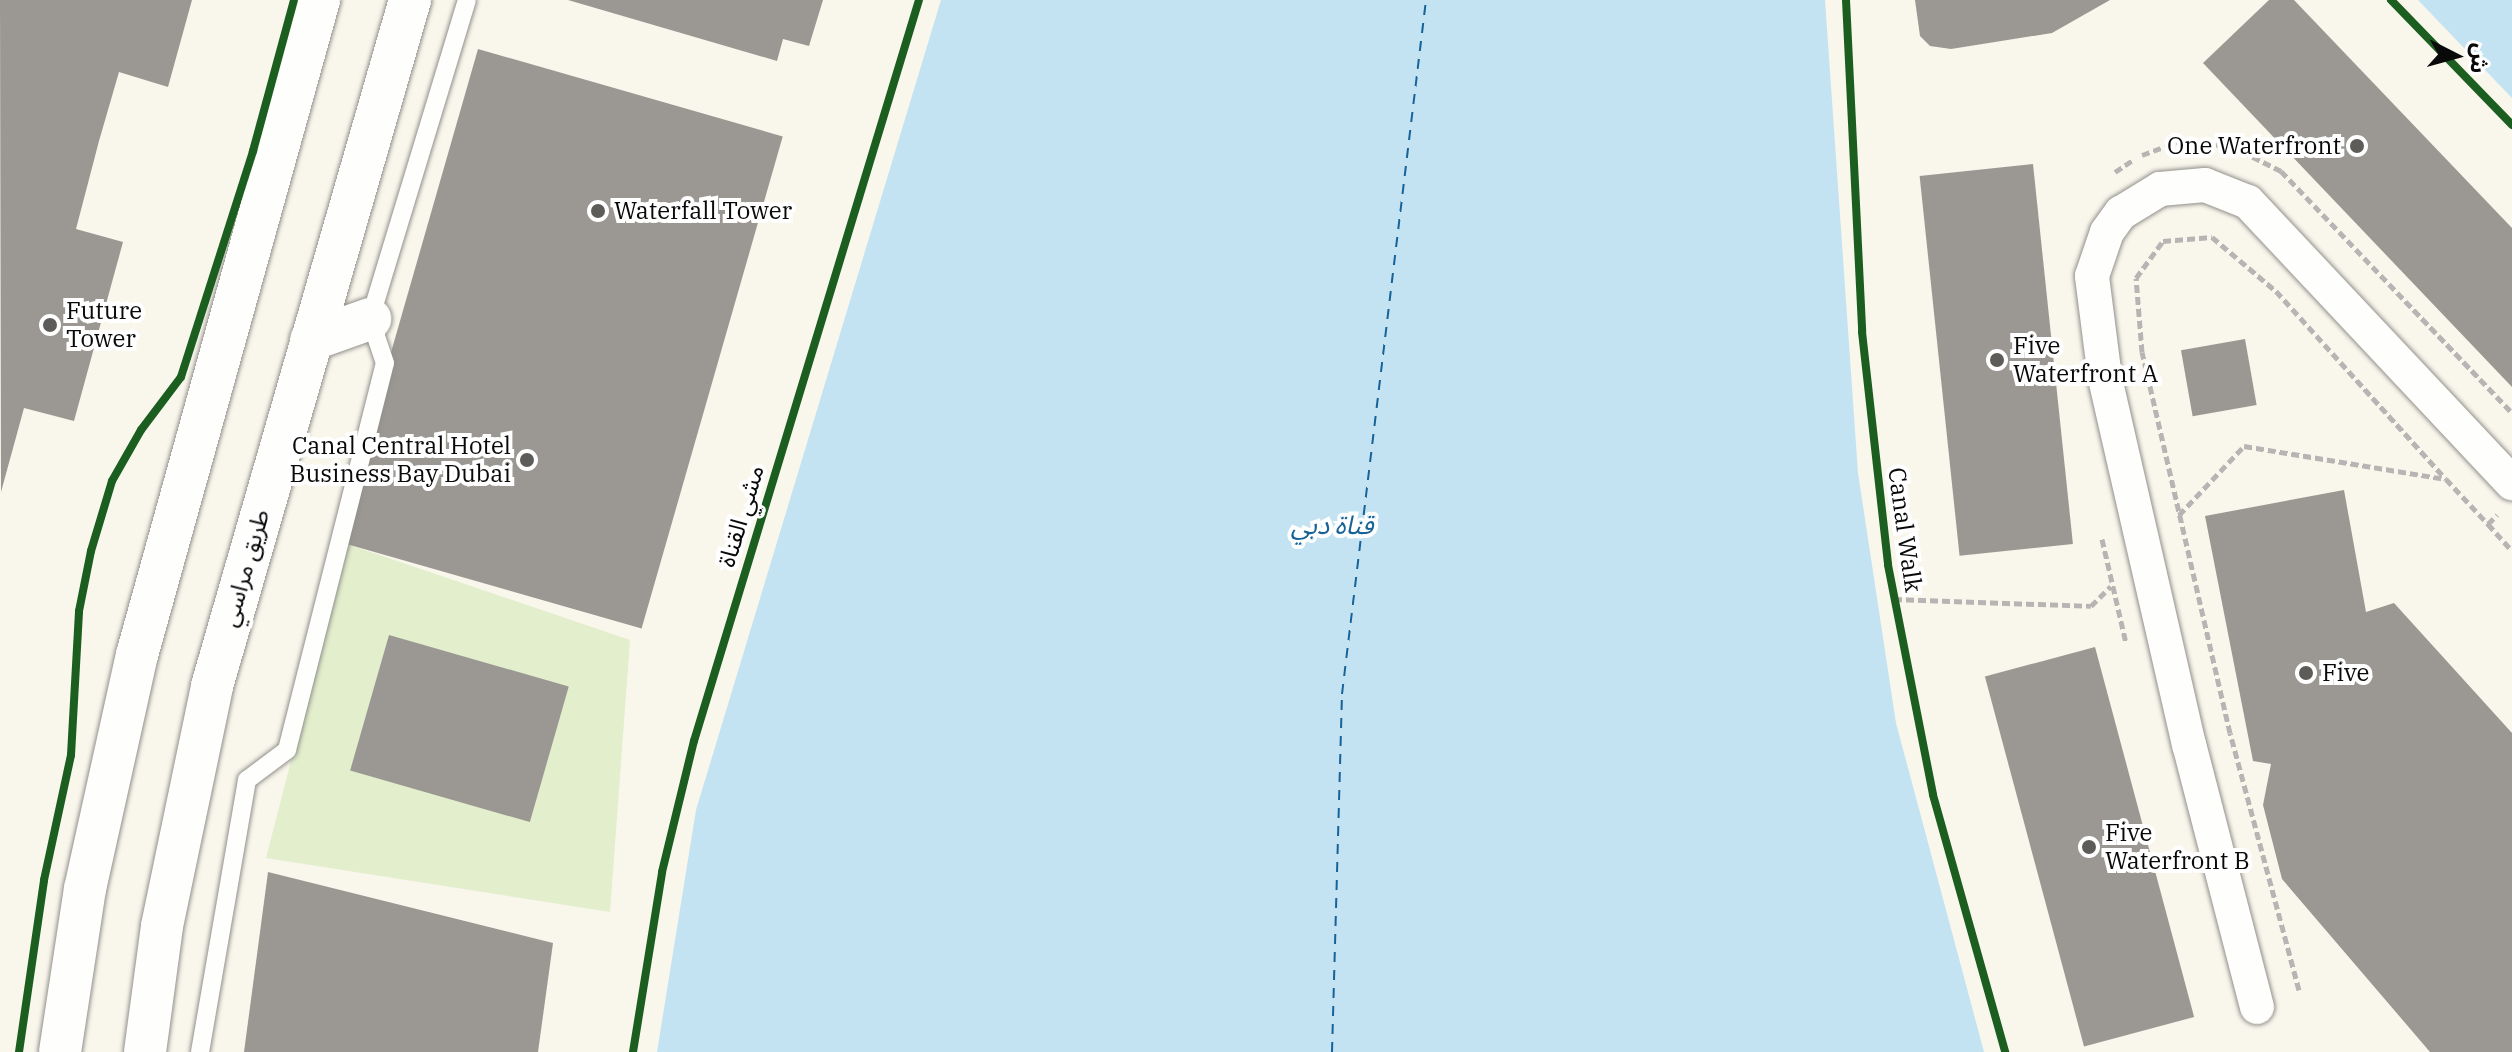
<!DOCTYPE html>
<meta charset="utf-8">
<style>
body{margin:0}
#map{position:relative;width:2512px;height:1052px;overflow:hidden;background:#f9f6ec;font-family:"IBM Plex Serif","Noto Sans Arabic",serif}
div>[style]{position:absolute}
.green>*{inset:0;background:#e2eecc}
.water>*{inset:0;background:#c3e3f2}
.ferry>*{height:2px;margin-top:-1px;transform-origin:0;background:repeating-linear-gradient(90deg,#176297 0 10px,transparent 0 18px)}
.building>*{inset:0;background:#9b9893;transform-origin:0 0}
.path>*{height:5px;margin-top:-2.5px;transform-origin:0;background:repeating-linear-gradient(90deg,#b6b5b4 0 8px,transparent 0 12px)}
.roads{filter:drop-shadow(0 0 2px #91908b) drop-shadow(0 0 2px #91908b)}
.service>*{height:18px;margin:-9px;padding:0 9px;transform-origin:9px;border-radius:9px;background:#fefefc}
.minor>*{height:34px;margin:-17px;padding:0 17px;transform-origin:17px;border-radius:17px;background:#fefefc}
.tertiary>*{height:42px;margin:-21px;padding:0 21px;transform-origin:21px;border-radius:21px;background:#fefefc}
.cycleway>*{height:8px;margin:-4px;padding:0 4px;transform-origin:4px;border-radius:4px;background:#1b5e20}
.dots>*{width:22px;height:22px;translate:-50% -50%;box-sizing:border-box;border:4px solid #fff;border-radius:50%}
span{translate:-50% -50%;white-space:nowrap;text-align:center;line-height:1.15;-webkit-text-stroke:8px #fff;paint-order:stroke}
.poi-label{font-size:24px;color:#090909}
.right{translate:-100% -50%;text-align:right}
.left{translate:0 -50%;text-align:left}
.street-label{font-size:24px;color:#090909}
.water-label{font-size:26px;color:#176297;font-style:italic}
.north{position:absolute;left:2416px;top:16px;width:80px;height:80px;-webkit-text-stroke:6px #fff;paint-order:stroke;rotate:96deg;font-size:22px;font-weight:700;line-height:32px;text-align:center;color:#090909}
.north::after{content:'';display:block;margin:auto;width:28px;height:36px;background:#090909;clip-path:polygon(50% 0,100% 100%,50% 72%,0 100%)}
</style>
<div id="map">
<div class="green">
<div style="clip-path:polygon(347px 544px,630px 640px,610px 912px,266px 858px)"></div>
</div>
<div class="water">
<div style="clip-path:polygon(941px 0,1825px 0,1858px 473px,1896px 723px,1984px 1052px,657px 1052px,696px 810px)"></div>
<div style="clip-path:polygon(2418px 0,2512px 0,2512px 98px)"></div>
</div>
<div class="ferry">
<div style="left:1332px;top:1052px;width:358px;rotate:-88.4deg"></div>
<div style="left:1342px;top:694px;width:699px;rotate:-83.1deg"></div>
</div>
<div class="building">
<div style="clip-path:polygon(0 0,192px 0,168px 87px,119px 72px,99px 141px,76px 229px,123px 242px,74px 421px,24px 408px,1px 492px)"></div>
<div style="clip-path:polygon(568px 0,823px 0,809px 46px,783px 39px,777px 61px)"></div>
<div style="clip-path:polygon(1915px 0,2110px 0,2052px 33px,1951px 49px,1930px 46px,1920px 36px)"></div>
<div style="clip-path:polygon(2269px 0,2294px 0,2512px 228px,2512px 387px,2203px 63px)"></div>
<div style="left:478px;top:49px;width:317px;height:512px;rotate:16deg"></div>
<div style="left:2033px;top:164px;width:382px;height:114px;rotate:84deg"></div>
<div style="left:2245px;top:339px;width:67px;height:65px;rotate:80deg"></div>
<div style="clip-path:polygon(2344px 490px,2366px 612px,2394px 603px,2512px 733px,2512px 1052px,2430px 1052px,2282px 879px,2263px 805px,2271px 764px,2253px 761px,2205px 516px)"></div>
<div style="left:389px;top:635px;width:187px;height:141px;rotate:16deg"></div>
<div style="left:2095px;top:647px;width:383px;height:114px;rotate:75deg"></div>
<div style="clip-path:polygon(268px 872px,553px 943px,538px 1052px,244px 1052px)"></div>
</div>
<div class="path">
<div style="left:2142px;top:155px;width:40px;rotate:-20.2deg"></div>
<div style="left:2180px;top:141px;width:51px;rotate:5.6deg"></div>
<div style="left:2231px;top:146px;width:56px;rotate:26.6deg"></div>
<div style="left:2281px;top:171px;width:335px;rotate:46.3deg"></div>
<div style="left:2115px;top:172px;width:22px;rotate:-34deg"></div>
<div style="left:2179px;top:515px;width:95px;rotate:-46.7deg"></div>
<div style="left:2244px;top:446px;width:205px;rotate:9.3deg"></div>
<div style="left:2446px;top:479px;width:62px;rotate:47deg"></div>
<div style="left:2488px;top:524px;width:13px;rotate:-45deg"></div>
<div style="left:2488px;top:524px;width:36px;rotate:48deg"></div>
<div style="left:2102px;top:539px;width:107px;rotate:77deg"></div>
<div style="left:1894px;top:599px;width:197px;rotate:2deg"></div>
<div style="left:2091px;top:606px;width:28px;rotate:-45deg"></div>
<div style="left:2299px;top:990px;width:266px;rotate:-105deg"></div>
<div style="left:2230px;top:733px;width:391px;rotate:-103deg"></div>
<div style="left:2142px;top:352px;width:74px;rotate:-94.6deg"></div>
<div style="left:2136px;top:278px;width:46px;rotate:-53.9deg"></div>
<div style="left:2163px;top:241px;width:49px;rotate:-4.7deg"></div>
<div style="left:2212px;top:237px;width:84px;rotate:40.2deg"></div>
<div style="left:2276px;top:291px;width:253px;rotate:47.9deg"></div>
</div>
<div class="roads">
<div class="service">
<div style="left:200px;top:1052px;width:276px;rotate:-80.2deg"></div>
<div style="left:247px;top:780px;width:50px;rotate:-36.9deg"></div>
<div style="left:287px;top:750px;width:399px;rotate:-75.8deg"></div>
<div style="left:385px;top:363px;width:46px;rotate:-108.8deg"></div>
<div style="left:370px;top:319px;width:333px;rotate:-73.1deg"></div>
</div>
<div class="minor">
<div style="left:2257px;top:1007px;width:271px;rotate:-104.5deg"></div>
<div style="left:2189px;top:745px;width:376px;rotate:-102.9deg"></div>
<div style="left:2105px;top:378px;width:103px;rotate:-97.3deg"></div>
<div style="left:2092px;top:276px;width:46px;rotate:-71.2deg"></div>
<div style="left:2107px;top:232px;width:24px;rotate:-54deg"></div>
<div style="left:2121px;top:213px;width:46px;rotate:-31.6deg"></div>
<div style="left:2160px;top:189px;width:45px;rotate:-5.1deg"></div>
<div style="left:2205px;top:185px;width:46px;rotate:21.6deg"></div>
<div style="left:2248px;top:202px;width:386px;rotate:46.8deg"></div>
</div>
<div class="tertiary">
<div style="left:311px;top:340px;width:63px;rotate:-19.6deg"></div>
<div style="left:60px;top:1052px;width:165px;rotate:-81.3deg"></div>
<div style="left:85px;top:889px;width:240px;rotate:-77.5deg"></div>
<div style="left:137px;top:655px;width:680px;rotate:-74.47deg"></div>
<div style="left:145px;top:1052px;width:127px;rotate:-82.3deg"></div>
<div style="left:162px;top:926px;width:245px;rotate:-78.2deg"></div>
<div style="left:212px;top:686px;width:714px;rotate:-73.9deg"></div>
</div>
</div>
<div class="cycleway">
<div style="left:1846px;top:0;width:332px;rotate:87.2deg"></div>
<div style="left:1862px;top:332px;width:234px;rotate:83.6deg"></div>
<div style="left:1888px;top:565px;width:234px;rotate:78.9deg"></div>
<div style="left:1933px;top:795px;width:267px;rotate:74.3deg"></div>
<div style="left:2391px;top:0;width:174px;rotate:45.9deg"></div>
<div style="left:19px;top:1052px;width:174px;rotate:-81.7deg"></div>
<div style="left:44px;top:880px;width:128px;rotate:-77.8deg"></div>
<div style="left:71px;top:755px;width:144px;rotate:-86.8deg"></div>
<div style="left:79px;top:611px;width:61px;rotate:-78.7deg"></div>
<div style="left:91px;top:551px;width:73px;rotate:-73.3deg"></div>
<div style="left:112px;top:481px;width:59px;rotate:-60.4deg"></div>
<div style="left:141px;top:430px;width:66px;rotate:-53deg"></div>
<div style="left:181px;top:377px;width:237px;rotate:-72.3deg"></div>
<div style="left:253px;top:151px;width:156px;rotate:-74.8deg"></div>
<div style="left:633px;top:1052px;width:182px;rotate:-80.8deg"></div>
<div style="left:662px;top:872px;width:135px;rotate:-76.3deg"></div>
<div style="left:694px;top:741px;width:774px;rotate:-73.11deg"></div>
</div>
<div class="dots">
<div style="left:2357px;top:146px;background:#5d5c58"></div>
<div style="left:598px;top:211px;background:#5d5c58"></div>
<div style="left:50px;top:325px;background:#5d5c58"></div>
<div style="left:1997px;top:360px;background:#5d5c58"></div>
<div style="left:527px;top:460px;background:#5d5c58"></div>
<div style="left:2306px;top:673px;background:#5d5c58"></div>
<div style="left:2089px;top:847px;background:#5d5c58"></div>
</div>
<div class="poi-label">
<span class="right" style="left:2341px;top:146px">One Waterfront</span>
<span class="left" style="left:614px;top:211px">Waterfall Tower</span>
<span class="left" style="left:66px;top:325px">Future<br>Tower</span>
<span class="left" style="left:2013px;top:360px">Five<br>Waterfront A</span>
<span class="right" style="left:511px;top:460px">Canal Central Hotel<br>Business Bay Dubai</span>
<span class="left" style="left:2322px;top:673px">Five</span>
<span class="left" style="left:2105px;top:847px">Five<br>Waterfront B</span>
</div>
<div class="street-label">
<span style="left:741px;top:516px;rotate:-73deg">مشي القناة</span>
<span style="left:1905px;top:530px;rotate:82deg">Canal Walk</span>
<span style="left:245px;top:568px;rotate:-74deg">طريق مراسي</span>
</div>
<div class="water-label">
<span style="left:1332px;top:525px">قناة دبي</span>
</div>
<div class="north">ش</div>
</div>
